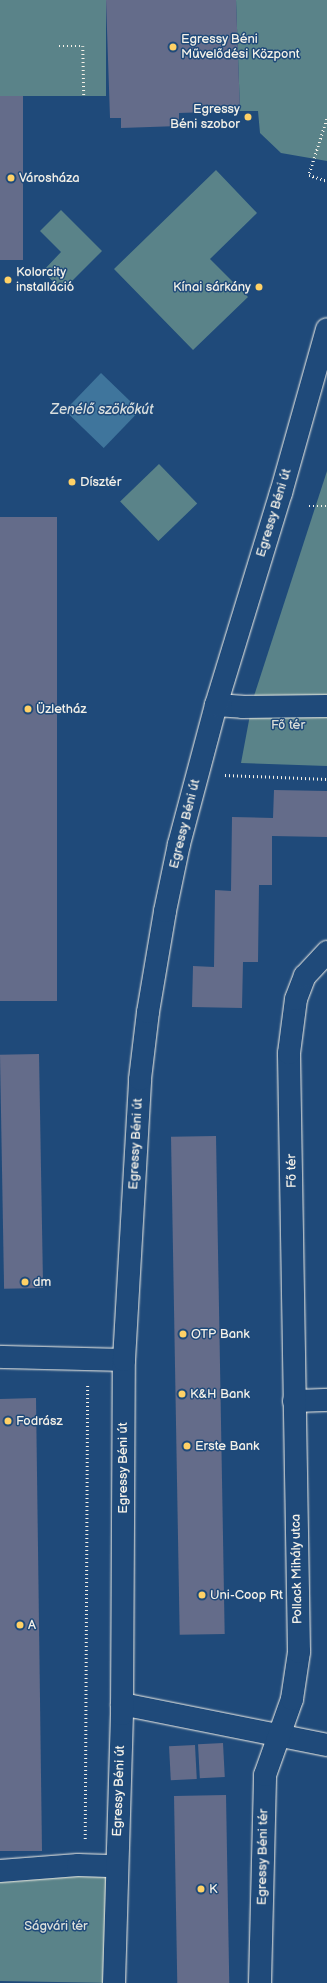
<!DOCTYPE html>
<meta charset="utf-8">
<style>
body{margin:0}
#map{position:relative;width:327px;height:1983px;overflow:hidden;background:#1f4a7a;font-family:"Balsamiq Sans",sans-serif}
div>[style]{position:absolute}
.green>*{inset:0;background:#5a8389;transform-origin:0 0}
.water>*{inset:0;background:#3f759c;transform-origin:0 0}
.building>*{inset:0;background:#646c8a;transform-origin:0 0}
.path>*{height:2.5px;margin-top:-1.25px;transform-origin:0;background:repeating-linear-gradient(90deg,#f4f1e8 0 1px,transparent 0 4px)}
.roads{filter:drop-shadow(0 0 1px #f4f1e8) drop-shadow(0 0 1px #f4f1e8)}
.minor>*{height:22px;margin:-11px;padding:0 11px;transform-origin:11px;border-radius:11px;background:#1f4a7a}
.dots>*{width:11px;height:11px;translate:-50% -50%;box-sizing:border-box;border:2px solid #1f4a7a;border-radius:50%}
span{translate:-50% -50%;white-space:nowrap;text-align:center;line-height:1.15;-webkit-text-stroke:3px #1f4a7a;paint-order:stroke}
.poi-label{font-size:13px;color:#f4f1e8}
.left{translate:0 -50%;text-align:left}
.right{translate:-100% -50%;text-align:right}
.street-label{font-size:13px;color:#f4f1e8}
.park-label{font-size:13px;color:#dde0da}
.water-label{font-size:14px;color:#d9dedd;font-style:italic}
</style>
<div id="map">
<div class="green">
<div style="left:0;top:0;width:106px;height:96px"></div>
<div style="clip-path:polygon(236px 0,327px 0,327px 161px,281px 153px,260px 133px,258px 111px,240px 111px)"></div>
<div style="clip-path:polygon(216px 170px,257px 213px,210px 259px,248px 297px,193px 350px,114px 269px)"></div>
<div style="clip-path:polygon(61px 210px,102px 251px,62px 291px,43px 271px,61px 252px,40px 231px)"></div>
<div style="left:159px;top:464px;width:55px;height:54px;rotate:46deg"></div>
<div style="clip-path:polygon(327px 471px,327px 766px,241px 763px,253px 699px)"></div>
<div style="left:116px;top:1866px;width:117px;height:116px;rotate:91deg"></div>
</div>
<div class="water">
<div style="left:101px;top:373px;width:54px;height:52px;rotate:44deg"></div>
</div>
<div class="building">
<div style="clip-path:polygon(106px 0,236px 0,240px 111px,179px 113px,179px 126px,121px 128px,121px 118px,110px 118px)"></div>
<div style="left:0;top:96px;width:23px;height:164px"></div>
<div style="left:0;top:517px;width:57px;height:484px"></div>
<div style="clip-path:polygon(274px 790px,327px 791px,327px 837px,272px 836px,272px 885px,259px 885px,258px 962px,243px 962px,242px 1008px,192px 1007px,193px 966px,214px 967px,215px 890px,231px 891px,232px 817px,273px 818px)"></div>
<div style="left:39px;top:1054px;width:234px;height:39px;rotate:89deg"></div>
<div style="left:216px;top:1136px;width:498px;height:45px;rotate:89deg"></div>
<div style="clip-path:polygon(36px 1398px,42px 1851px,0 1851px,0 1399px)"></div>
<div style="left:223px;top:1743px;width:34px;height:25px;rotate:87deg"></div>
<div style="left:195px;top:1745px;width:34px;height:26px;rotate:87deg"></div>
<div style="left:226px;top:1795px;width:188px;height:52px;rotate:89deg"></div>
</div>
<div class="path">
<div style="left:59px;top:46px;width:24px"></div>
<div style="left:83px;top:46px;width:50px;rotate:88.9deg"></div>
<div style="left:327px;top:119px;width:59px;rotate:107.8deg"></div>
<div style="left:309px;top:175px;width:19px;rotate:18deg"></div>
<div style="left:309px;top:506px;width:18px"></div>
<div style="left:225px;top:775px;width:102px;rotate:2.2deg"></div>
<div style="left:85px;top:1839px;width:455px;rotate:-89.7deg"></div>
</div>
<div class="roads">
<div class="minor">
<div style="left:216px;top:705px;width:26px;rotate:4deg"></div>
<div style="left:242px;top:707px;width:85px;rotate:-0.7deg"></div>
<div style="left:0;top:1357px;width:124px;rotate:1.4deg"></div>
<div style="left:294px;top:1401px;width:33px;rotate:-2deg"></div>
<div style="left:122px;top:1704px;width:209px;rotate:11.3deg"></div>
<div style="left:0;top:1871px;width:78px;rotate:-4.4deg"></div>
<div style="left:78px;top:1865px;width:38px;rotate:2deg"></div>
<div style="left:114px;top:1983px;width:269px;rotate:-88.3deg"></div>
<div style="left:122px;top:1714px;width:354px;rotate:-89.7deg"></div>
<div style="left:124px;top:1360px;width:281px;rotate:-86.7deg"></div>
<div style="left:140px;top:1079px;width:67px;rotate:-83.2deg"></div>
<div style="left:148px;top:1012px;width:102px;rotate:-80.4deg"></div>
<div style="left:165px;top:911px;width:68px;rotate:-78.2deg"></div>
<div style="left:179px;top:844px;width:144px;rotate:-75.1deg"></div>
<div style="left:216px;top:705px;width:222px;rotate:-73deg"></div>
<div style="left:281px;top:493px;width:170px;rotate:-74.3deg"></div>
<div style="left:260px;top:1983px;width:208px;rotate:-88.6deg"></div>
<div style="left:265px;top:1775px;width:81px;rotate:-70.4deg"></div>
<div style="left:292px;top:1699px;width:48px;rotate:-81.5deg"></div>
<div style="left:299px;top:1652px;width:599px;rotate:-90.96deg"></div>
<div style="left:289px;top:1053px;width:54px;rotate:-82.6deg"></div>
<div style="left:296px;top:999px;width:25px;rotate:-69deg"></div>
<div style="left:305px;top:976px;width:33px;rotate:-47deg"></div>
</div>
</div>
<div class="dots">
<div style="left:173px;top:47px;background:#ffd166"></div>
<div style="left:248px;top:117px;background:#ffd166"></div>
<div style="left:11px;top:178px;background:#ffd166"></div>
<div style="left:8px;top:280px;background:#ffd166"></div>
<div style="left:259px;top:287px;background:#ffd166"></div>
<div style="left:72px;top:482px;background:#ffd166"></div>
<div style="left:28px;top:709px;background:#ffd166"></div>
<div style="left:25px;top:1282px;background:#ffd166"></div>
<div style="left:183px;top:1334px;background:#ffd166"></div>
<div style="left:182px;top:1394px;background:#ffd166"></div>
<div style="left:8px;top:1421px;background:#ffd166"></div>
<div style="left:187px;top:1446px;background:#ffd166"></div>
<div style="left:202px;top:1595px;background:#ffd166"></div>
<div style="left:20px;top:1625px;background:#ffd166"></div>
<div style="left:201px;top:1889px;background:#ffd166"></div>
</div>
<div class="poi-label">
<span class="left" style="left:181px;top:47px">Egressy Béni<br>Művelődési Központ</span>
<span class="right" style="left:240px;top:117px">Egressy<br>Béni szobor</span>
<span class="left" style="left:19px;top:178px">Városháza</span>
<span class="left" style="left:16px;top:280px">Kolorcity<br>installáció</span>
<span class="right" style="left:251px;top:287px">Kínai sárkány</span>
<span class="left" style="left:80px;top:482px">Dísztér</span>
<span class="left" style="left:36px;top:709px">Üzletház</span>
<span class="left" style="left:33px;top:1282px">dm</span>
<span class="left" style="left:191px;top:1334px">OTP Bank</span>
<span class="left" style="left:190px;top:1394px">K&amp;H Bank</span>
<span class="left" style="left:16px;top:1421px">Fodrász</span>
<span class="left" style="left:195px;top:1446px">Erste Bank</span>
<span class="left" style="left:210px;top:1595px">Uni-Coop Rt</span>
<span class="left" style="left:28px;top:1625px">A</span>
<span class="left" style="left:209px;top:1889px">K</span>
</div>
<div class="street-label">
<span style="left:274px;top:513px;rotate:-73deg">Egressy Béni út</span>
<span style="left:185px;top:824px;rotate:-76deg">Egressy Béni út</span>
<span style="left:136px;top:1144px;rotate:-87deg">Egressy Béni út</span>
<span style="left:292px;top:1171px;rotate:-91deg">Fő tér</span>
<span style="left:123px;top:1468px;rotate:-90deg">Egressy Béni út</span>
<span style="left:297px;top:1569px;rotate:-91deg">Pollack Mihály utca</span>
<span style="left:119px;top:1791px;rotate:-88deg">Egressy Béni út</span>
<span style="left:263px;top:1857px;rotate:-89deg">Egressy Béni tér</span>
</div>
<div class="park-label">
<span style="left:288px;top:725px">Fő tér</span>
<span style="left:56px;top:1926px">Ságvári tér</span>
</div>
<div class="water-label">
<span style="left:102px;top:410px">Zenélő szökőkút</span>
</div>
</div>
